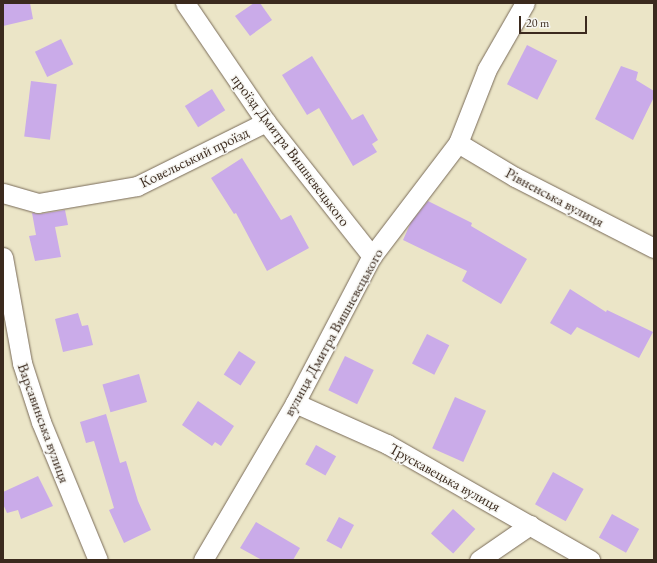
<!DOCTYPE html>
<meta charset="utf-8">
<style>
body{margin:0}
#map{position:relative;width:657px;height:563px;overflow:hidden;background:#ebe5c7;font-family:"EB Garamond",serif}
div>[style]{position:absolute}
.building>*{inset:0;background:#caabe9;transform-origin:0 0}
.roads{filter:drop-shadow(0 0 1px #796b59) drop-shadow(0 0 1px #796b59)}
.street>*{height:19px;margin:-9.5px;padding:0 9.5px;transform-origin:9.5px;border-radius:9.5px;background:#fff}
span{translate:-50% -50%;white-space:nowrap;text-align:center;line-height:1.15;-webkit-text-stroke:3px #f6f6f2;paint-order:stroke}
.street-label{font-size:15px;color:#3b2a1e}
.frame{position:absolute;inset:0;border:4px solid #3b2a1e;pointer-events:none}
.scale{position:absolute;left:519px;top:16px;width:68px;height:18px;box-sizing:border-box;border:2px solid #3b2a1e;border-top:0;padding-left:5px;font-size:12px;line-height:14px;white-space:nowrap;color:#3b2a1e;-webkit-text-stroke:3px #f6f6f2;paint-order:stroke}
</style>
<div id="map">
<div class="building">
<div style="clip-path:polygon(3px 3px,30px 3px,33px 19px,3px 26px)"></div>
<div style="clip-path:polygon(254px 3px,260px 3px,272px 20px,250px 36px,235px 16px)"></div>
<div style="left:61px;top:39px;width:28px;height:29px;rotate:64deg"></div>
<div style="left:527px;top:45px;width:34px;height:44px;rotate:27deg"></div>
<div style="clip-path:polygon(312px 56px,352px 120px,363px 114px,378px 140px,372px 144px,377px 152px,353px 166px,319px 108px,307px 115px,282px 75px)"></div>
<div style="clip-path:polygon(621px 66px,638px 72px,636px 80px,654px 91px,654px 97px,633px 140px,595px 119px)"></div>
<div style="left:31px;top:81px;width:26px;height:56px;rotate:7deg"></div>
<div style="left:212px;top:89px;width:25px;height:32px;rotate:58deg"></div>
<div style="clip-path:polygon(242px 158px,281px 220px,291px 215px,309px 248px,267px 271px,236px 213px,234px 214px,211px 178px)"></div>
<div style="clip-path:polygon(428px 201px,472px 223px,471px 226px,527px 259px,501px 304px,462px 281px,467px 271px,403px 240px,411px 222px)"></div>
<div style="clip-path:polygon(65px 210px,68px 225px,55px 227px,61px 257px,35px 261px,29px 236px,36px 235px,32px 213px,40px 214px)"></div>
<div style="clip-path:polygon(570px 289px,606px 312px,607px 310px,653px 332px,639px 358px,577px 327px,571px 335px,550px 323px)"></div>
<div style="clip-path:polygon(78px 313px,82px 326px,88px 325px,93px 345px,63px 352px,55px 319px)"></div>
<div style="left:427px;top:334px;width:25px;height:33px;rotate:27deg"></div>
<div style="left:239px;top:351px;width:20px;height:28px;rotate:33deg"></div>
<div style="left:345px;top:356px;width:32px;height:38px;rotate:26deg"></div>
<div style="left:139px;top:374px;width:29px;height:38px;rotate:74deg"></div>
<div style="left:455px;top:397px;width:34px;height:56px;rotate:24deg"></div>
<div style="clip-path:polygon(198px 401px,234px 426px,221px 446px,215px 442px,212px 446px,182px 425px)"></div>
<div style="clip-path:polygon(106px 414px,120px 463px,126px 461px,138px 501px,151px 530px,124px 543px,109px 510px,114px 508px,94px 441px,86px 443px,80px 422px)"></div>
<div style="left:316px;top:445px;width:23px;height:22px;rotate:29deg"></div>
<div style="left:553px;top:472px;width:35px;height:37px;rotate:29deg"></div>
<div style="clip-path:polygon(38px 476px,53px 506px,21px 519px,18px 510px,7px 513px,3px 504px,3px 492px)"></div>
<div style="left:453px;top:509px;width:30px;height:33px;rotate:42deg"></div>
<div style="left:612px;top:514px;width:31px;height:27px;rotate:29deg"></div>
<div style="left:339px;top:517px;width:17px;height:27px;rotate:28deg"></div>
<div style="clip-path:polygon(256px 522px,300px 548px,293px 560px,262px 560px,240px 548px)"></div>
</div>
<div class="roads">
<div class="street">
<div style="left:185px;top:3px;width:144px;rotate:55.8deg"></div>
<div style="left:266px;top:122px;width:171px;rotate:51.7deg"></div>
<div style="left:458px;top:143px;width:66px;rotate:30.8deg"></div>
<div style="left:515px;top:177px;width:156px;rotate:27.1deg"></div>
<div style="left:3px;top:193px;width:36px;rotate:16deg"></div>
<div style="left:38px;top:203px;width:100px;rotate:-9.7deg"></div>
<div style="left:137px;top:186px;width:144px;rotate:-26.4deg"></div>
<div style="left:3px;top:257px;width:108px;rotate:79.8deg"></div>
<div style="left:22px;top:363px;width:62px;rotate:72.1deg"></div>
<div style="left:41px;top:422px;width:149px;rotate:67.6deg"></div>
<div style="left:295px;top:403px;width:101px;rotate:24deg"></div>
<div style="left:387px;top:444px;width:234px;rotate:29.7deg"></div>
<div style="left:203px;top:560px;width:182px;rotate:-59.6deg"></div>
<div style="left:295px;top:403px;width:166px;rotate:-62.4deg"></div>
<div style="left:372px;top:256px;width:142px;rotate:-52.7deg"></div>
<div style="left:458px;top:143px;width:79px;rotate:-68.6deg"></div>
<div style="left:487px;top:69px;width:76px;rotate:-60.1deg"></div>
<div style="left:479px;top:560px;width:62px;rotate:-34.5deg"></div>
</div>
</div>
<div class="street-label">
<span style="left:291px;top:150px;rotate:53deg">проїзд Дмитра Вишневецького</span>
<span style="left:194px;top:157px;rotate:-26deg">Ковельський проїзд</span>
<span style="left:555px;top:197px;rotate:28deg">Рівненська вулиця</span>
<span style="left:333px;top:332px;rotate:-61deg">вулиця Дмитра Вишневецького</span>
<span style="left:44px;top:423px;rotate:70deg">Варсавинська вулиця</span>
<span style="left:445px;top:477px;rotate:29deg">Трускавецька вулиця</span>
</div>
<div class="frame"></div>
<div class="scale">20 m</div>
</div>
